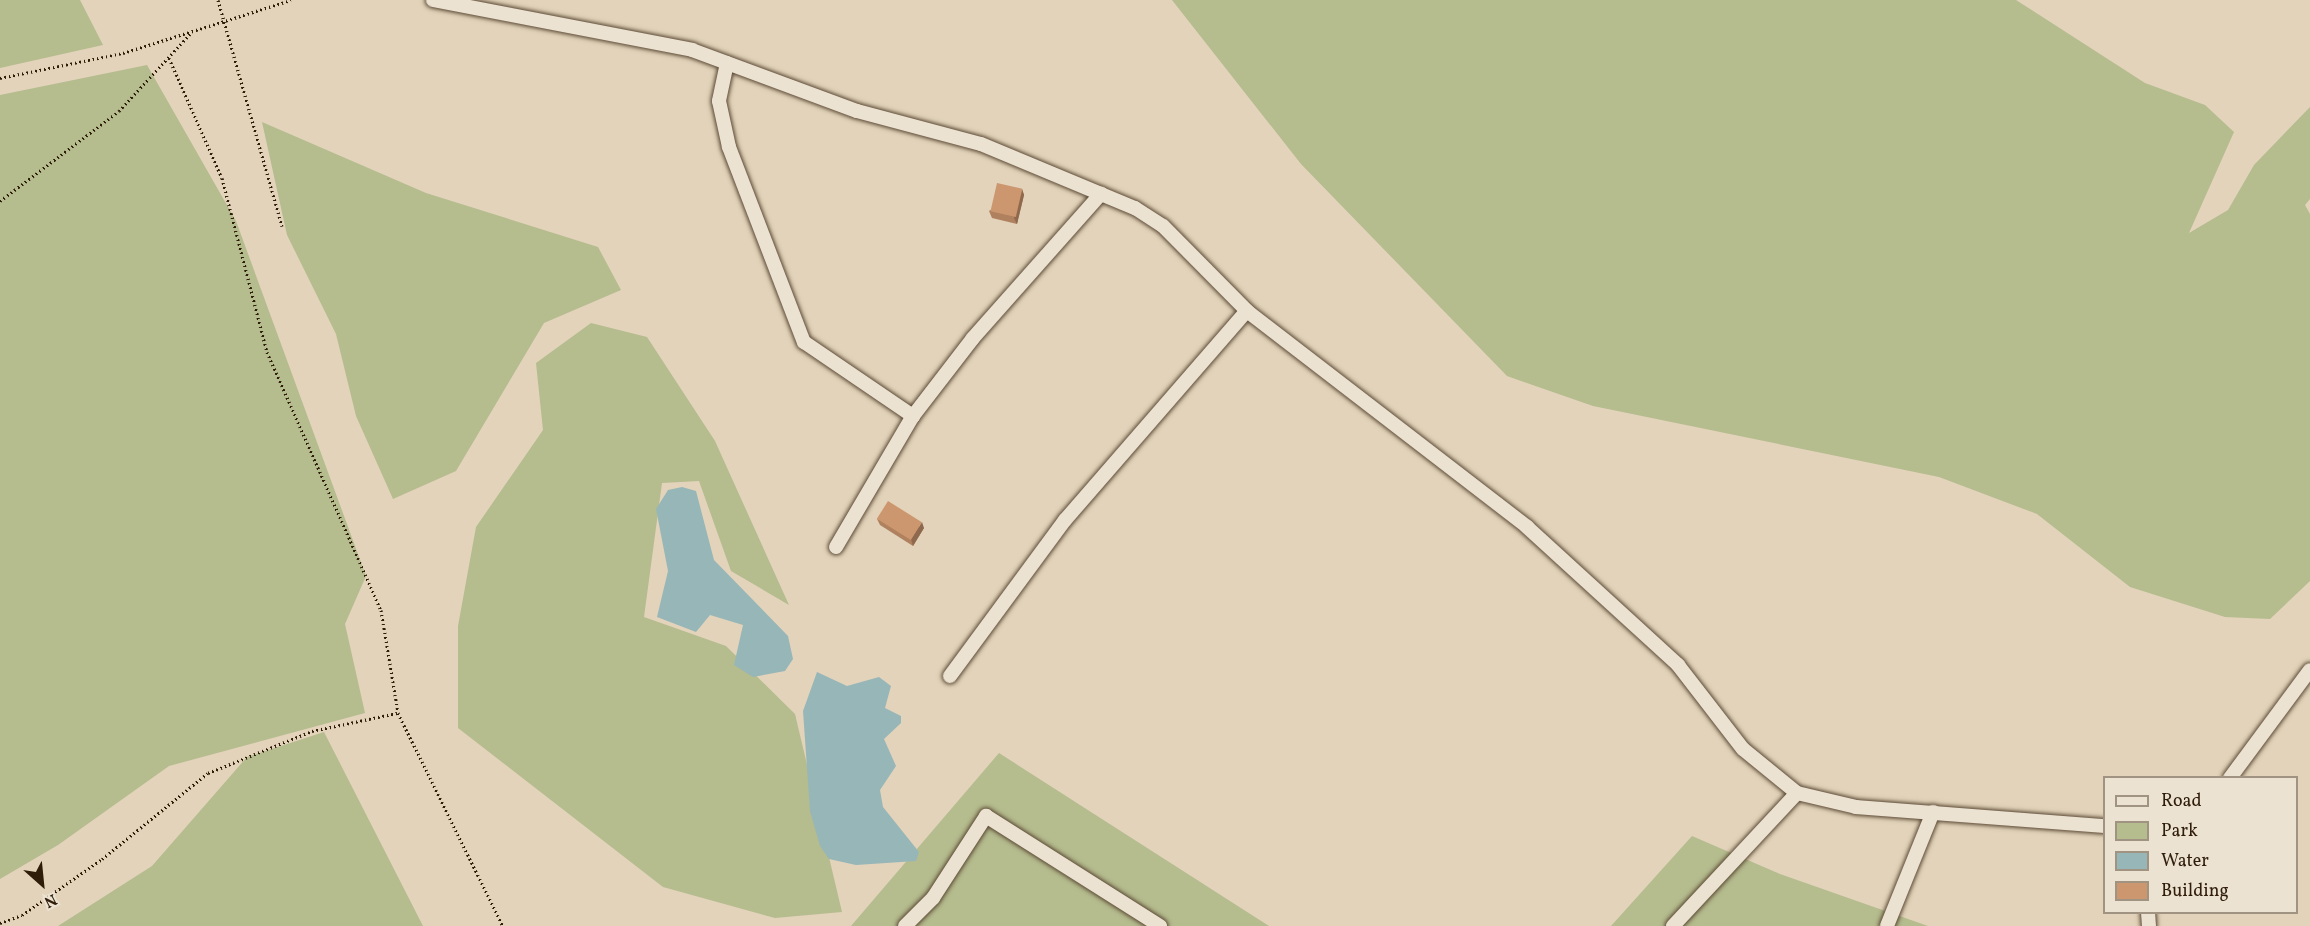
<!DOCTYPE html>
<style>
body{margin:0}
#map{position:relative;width:2310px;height:926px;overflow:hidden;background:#e2d3ba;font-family:Vollkorn,serif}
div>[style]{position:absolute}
.green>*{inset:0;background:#b5bc8e}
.water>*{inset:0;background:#97b6b8}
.path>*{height:3px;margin-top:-1.5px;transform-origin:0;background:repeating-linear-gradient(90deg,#2f1d09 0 1.5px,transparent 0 4.5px)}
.roads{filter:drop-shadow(0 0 2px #5c4a35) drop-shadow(0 0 2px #5c4a35)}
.street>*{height:14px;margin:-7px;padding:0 7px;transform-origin:7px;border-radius:7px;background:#ece2d2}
.wall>*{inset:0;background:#af815f}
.shaded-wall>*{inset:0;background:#8f694e}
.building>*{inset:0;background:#cc966f;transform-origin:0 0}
span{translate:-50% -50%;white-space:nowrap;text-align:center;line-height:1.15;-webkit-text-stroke:4.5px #ece2d2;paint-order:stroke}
.legend{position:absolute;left:2103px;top:776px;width:195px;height:138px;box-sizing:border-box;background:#ece2d2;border:2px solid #a09382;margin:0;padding:8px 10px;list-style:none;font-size:18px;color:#2f1d09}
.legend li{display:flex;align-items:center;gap:12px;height:30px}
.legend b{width:30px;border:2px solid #a09382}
.north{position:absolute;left:12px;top:854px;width:60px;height:60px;-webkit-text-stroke:4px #ece2d2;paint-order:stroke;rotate:153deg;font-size:16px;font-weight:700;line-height:24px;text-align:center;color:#2f1d09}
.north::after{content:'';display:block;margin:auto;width:21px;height:27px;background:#2f1d09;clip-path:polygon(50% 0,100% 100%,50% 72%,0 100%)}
</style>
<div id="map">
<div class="green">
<div style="clip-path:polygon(0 0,80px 0,103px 45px,0 68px)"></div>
<div style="clip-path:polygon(1172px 0,2016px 0,2145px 83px,2205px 105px,2234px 132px,2189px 233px,2228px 210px,2254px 165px,2310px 107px,2310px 199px,2305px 205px,2310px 214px,2310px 581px,2270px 619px,2225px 617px,2130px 587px,2037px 514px,1939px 477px,1593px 406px,1507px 376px,1301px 164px)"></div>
<div style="clip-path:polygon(147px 65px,236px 221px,366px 576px,345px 624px,365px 713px,169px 766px,58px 845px,0 879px,0 95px)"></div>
<div style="clip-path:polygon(262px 122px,426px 193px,598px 247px,621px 290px,544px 323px,456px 471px,393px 499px,356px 416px,336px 334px,287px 235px)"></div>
<div style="clip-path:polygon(591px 323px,647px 337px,715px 441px,789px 605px,731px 571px,699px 481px,662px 483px,644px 617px,726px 646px,795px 714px,842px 912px,775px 918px,663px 887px,458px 728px,458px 626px,476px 527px,543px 430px,536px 363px)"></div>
<div style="clip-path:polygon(324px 732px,423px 926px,58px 926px,152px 866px,247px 757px)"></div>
<div style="clip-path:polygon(999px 753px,1269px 926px,851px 926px)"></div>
<div style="clip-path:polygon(1692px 836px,1780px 874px,1928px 926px,1611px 926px)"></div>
</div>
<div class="water">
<div style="clip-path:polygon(682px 487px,696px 491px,714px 560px,788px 636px,793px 659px,785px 671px,753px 677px,734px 665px,743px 625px,710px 615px,696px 632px,657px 617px,668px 571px,656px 509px,668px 490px)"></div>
<div style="clip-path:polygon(817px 672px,847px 686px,879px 677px,891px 686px,885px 708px,901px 716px,901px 723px,884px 739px,896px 766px,880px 790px,883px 807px,919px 852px,916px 861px,856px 865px,829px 859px,820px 846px,810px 811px,803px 711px)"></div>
</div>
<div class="path">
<div style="left:218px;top:0;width:235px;rotate:74.2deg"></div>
<div style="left:169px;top:58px;width:131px;rotate:66.2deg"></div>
<div style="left:222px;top:178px;width:180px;rotate:75.5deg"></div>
<div style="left:267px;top:352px;width:282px;rotate:66.2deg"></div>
<div style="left:381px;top:610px;width:104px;rotate:80.6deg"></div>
<div style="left:398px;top:713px;width:237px;rotate:63.8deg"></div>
<div style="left:0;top:78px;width:126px;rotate:-11.5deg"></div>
<div style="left:123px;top:53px;width:176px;rotate:-17.5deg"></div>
<div style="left:0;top:201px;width:149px;rotate:-37.1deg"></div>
<div style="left:119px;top:111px;width:105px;rotate:-47.3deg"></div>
<div style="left:0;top:923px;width:23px;rotate:-20deg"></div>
<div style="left:22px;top:915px;width:98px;rotate:-35deg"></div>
<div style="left:102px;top:859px;width:136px;rotate:-39.1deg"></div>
<div style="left:208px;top:773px;width:112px;rotate:-22deg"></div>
<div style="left:312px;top:731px;width:87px;rotate:-12deg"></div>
</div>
<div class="roads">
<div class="street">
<div style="left:433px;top:0;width:264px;rotate:10.9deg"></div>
<div style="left:692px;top:50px;width:176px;rotate:20.3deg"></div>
<div style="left:857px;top:111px;width:128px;rotate:14.9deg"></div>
<div style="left:981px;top:144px;width:167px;rotate:22.6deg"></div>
<div style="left:1135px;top:208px;width:33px;rotate:33deg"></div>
<div style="left:1163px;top:226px;width:120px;rotate:45.3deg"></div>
<div style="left:1247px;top:311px;width:354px;rotate:37.6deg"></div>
<div style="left:1527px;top:527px;width:205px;rotate:42.4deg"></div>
<div style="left:1678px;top:665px;width:106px;rotate:52.3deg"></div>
<div style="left:1743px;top:749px;width:70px;rotate:39.2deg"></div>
<div style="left:1797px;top:793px;width:61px;rotate:13.3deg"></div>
<div style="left:1856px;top:807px;width:249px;rotate:4.4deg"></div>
<div style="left:727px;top:63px;width:39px;rotate:102deg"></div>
<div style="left:719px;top:101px;width:47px;rotate:77.7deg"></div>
<div style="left:729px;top:147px;width:209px;rotate:69deg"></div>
<div style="left:804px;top:342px;width:132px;rotate:34.2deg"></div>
<div style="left:836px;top:547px;width:152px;rotate:-59.6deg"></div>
<div style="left:913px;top:416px;width:98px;rotate:-52.4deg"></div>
<div style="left:973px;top:338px;width:193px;rotate:-48.4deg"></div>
<div style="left:950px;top:676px;width:194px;rotate:-53.6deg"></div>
<div style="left:1065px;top:520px;width:277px;rotate:-49deg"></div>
<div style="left:2230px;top:778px;width:134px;rotate:-53.5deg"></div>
<div style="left:2148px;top:912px;width:14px;rotate:86deg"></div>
<div style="left:905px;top:926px;width:40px;rotate:-45deg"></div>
<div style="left:933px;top:898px;width:98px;rotate:-57.1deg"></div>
<div style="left:986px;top:816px;width:206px;rotate:32.3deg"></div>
<div style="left:1673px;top:926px;width:182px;rotate:-47deg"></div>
<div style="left:1887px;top:926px;width:123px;rotate:-68deg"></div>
</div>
</div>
<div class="wall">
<div style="clip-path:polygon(1022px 189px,1024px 195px,1017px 224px,992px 218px,989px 211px)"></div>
<div style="clip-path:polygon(877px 519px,924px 528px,913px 546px,880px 525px)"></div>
</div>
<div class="shaded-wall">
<div style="clip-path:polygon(1022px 189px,1024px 195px,1017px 224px,1014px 218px)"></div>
<div style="clip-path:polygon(922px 522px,924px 528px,913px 546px,911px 539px)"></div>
</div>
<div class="building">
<div style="left:997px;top:183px;width:26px;height:29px;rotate:13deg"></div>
<div style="left:888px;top:501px;width:40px;height:21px;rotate:32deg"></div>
</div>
<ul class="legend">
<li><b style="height:8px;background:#ece2d2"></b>Road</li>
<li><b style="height:16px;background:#b5bc8e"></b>Park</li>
<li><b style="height:16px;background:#97b6b8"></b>Water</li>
<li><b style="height:16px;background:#cc966f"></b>Building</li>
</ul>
<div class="north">N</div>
</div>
